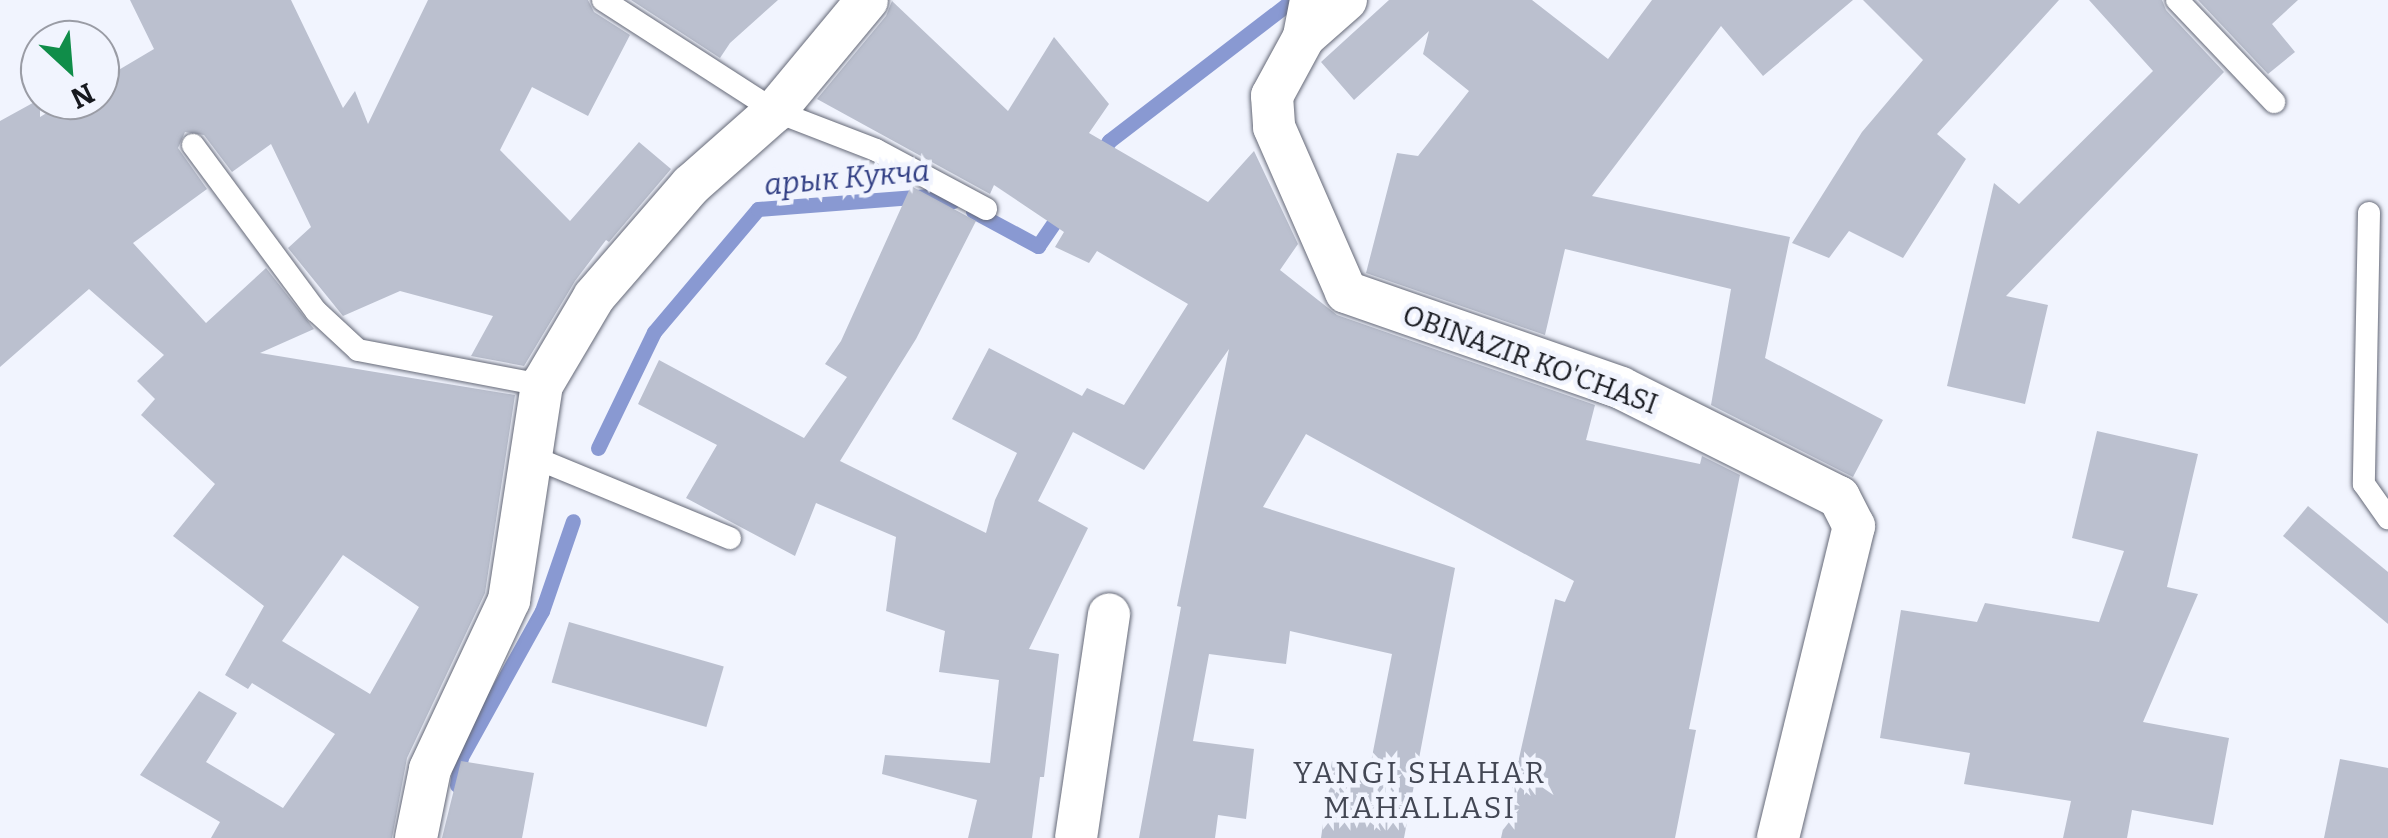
<!DOCTYPE html>
<meta charset="utf-8">
<style>
body{margin:0}
#map{position:relative;width:2388px;height:838px;overflow:hidden;background:#f1f4fe;font-family:Bitter,serif}
div>[style]{position:absolute}
.stream>*{height:15px;margin:-7.5px;padding:0 7.5px;transform-origin:7.5px;border-radius:7.5px;background:#8999d2}
.building>*{inset:0;background:#bbc0cf;transform-origin:0 0}
.roads{filter:drop-shadow(0 0 2px #656977) drop-shadow(0 0 2px #656977)}
.service>*{height:22px;margin:-11px;padding:0 11px;transform-origin:11px;border-radius:11px;background:#fff}
.minor>*{height:42px;margin:-21px;padding:0 21px;transform-origin:21px;border-radius:21px;background:#fff}
span{translate:-50% -50%;white-space:nowrap;text-align:center;line-height:1.15;-webkit-text-stroke:9px #f1f4fe;paint-order:stroke}
.street-label{font-size:28px;color:#17191f}
.water-label{font-size:30px;color:#323f84;font-style:italic}
.neighbourhood-label{font-size:30px;color:#434754;letter-spacing:2.5px}
.north{position:absolute;left:20px;top:20px;width:100px;height:100px;box-sizing:border-box;background:#f1f4fe;border:2px solid #9a9ca5;border-radius:50%;rotate:154deg;font-size:28px;font-weight:700;line-height:40px;text-align:center;color:#17191f}
.north::after{content:'';display:block;margin:auto;width:35px;height:45px;background:#108d49;clip-path:polygon(50% 0,100% 100%,50% 72%,0 100%)}
</style>
<div id="map">
<div class="stream">
<div style="left:1097px;top:159px;width:22px;rotate:-56deg"></div>
<div style="left:1109px;top:141px;width:232px;rotate:-37.5deg"></div>
<div style="left:973px;top:211px;width:74px;rotate:28.3deg"></div>
<div style="left:1038px;top:246px;width:42px;rotate:-55.6deg"></div>
<div style="left:598px;top:448px;width:129px;rotate:-64.2deg"></div>
<div style="left:654px;top:332px;width:161px;rotate:-49.8deg"></div>
<div style="left:758px;top:209px;width:184px;rotate:-4.4deg"></div>
<div style="left:941px;top:195px;width:13px;rotate:29deg"></div>
<div style="left:457px;top:785px;width:28px;rotate:-82deg"></div>
<div style="left:461px;top:757px;width:167px;rotate:-61deg"></div>
<div style="left:542px;top:611px;width:95px;rotate:-71deg"></div>
</div>
<div class="building">
<div style="clip-path:polygon(evenodd,130px 0,291px 0,343px 108px,355px 91px,368px 124px,428px 0,588px 0,594px 12px,630px 35px,588px 116px,532px 87px,500px 150px,570px 221px,639px 142px,671px 169px,609px 242px,606px 240px,575px 281px,524px 366px,471px 356px,493px 316px,400px 291px,343px 316px,288px 248px,311px 227px,271px 144px,232px 172px,204px 135px,185px 132px,178px 148px,207px 189px,133px 243px,206px 323px,266px 268px,314px 329px,260px 353px,515px 395px,485px 593px,407px 758px,392px 838px,211px 838px,220px 822px,140px 775px,199px 691px,237px 713px,206px 762px,283px 808px,335px 734px,252px 683px,248px 689px,225px 675px,264px 606px,173px 536px,215px 484px,141px 415px,155px 399px,137px 381px,164px 355px,89px 289px,0 367px,0 121px,40px 99px,40px 117px,68px 100px,100px 100px,100px 81px,154px 49px,130px 0,343px 555px,419px 607px,370px 694px,282px 641px,343px 555px)"></div>
<div style="clip-path:polygon(631px 0,778px 0,730px 43px,720px 58px)"></div>
<div style="clip-path:polygon(1389px 0,1532px 0,1608px 59px,1652px 0,1853px 0,1763px 76px,1721px 26px,1592px 196px,1790px 237px,1765px 358px,1883px 420px,1853px 477px,1711px 405px,1731px 289px,1565px 249px,1545px 335px,1366px 273px,1397px 153px,1418px 156px,1469px 91px,1423px 54px,1429px 31px,1354px 100px,1321px 62px)"></div>
<div style="clip-path:polygon(1863px 0,2059px 0,1937px 134px,1966px 159px,1903px 258px,1849px 231px,1829px 258px,1792px 243px,1862px 132px,1923px 60px)"></div>
<div style="clip-path:polygon(2089px 0,2162px 0,2166px 10px,2224px 72px,2006px 296px,2048px 305px,2025px 404px,1947px 386px,1994px 183px,2019px 204px,2153px 71px)"></div>
<div style="clip-path:polygon(2198px 0,2298px 0,2272px 24px,2295px 52px,2268px 74px)"></div>
<div style="clip-path:polygon(892px 1px,1008px 111px,1054px 37px,1109px 104px,1089px 133px,1208px 202px,1254px 151px,1298px 244px,1280px 270px,1337px 315px,1595px 405px,1586px 440px,1700px 464px,1702px 456px,1740px 475px,1689px 729px,1696px 730px,1675px 838px,1501px 838px,1555px 599px,1565px 602px,1574px 581px,1306px 434px,1263px 507px,1455px 568px,1404px 838px,1321px 838px,1332px 761px,1370px 767px,1392px 654px,1290px 631px,1286px 664px,1209px 654px,1193px 741px,1254px 749px,1246px 819px,1218px 815px,1215px 838px,1139px 838px,1181px 607px,1177px 606px,1229px 349px,1144px 470px,1073px 432px,1038px 501px,1088px 528px,1029px 649px,1059px 654px,1044px 777px,1040px 777px,1032px 838px,968px 838px,977px 800px,882px 774px,885px 755px,990px 763px,999px 680px,939px 672px,945px 631px,886px 611px,896px 537px,816px 503px,795px 556px,686px 498px,717px 445px,638px 404px,659px 360px,804px 438px,847px 377px,825px 364px,841px 341px,911px 186px,976px 221px,916px 339px,840px 461px,986px 533px,995px 500px,1017px 453px,952px 419px,989px 348px,1082px 396px,1087px 388px,1124px 405px,1188px 304px,1097px 251px,1089px 263px,1055px 247px,1064px 232px,994px 185px,990px 194px,817px 99px,886px 16px)"></div>
<div style="clip-path:polygon(2097px 431px,2198px 454px,2167px 587px,2198px 594px,2143px 722px,2229px 738px,2213px 825px,2132px 810px,2127px 838px,2063px 838px,2071px 801px,1964px 784px,1970px 753px,1880px 738px,1901px 610px,1977px 622px,1985px 603px,2099px 622px,2124px 551px,2072px 538px)"></div>
<div style="clip-path:polygon(2308px 506px,2388px 572px,2388px 624px,2283px 536px)"></div>
<div style="left:569px;top:622px;width:161px;height:63px;rotate:16deg"></div>
<div style="clip-path:polygon(2340px 759px,2388px 768px,2388px 838px,2324px 838px)"></div>
<div style="clip-path:polygon(461px 761px,534px 773px,522px 838px,442px 838px)"></div>
</div>
<div class="roads">
<div class="service">
<div style="left:603px;top:0;width:205px;rotate:32.8deg"></div>
<div style="left:775px;top:111px;width:108px;rotate:21.1deg"></div>
<div style="left:876px;top:150px;width:125px;rotate:28.2deg"></div>
<div style="left:2177px;top:0;width:141px;rotate:46.4deg"></div>
<div style="left:193px;top:145px;width:207px;rotate:53.5deg"></div>
<div style="left:316px;top:311px;width:57px;rotate:42.9deg"></div>
<div style="left:358px;top:350px;width:187px;rotate:10.8deg"></div>
<div style="left:2369px;top:213px;width:271px;rotate:91.1deg"></div>
<div style="left:2364px;top:484px;width:42px;rotate:54.8deg"></div>
<div style="left:533px;top:457px;width:213px;rotate:22.4deg"></div>
</div>
<div class="minor">
<div style="left:1311px;top:0;width:38px;rotate:101deg"></div>
<div style="left:1304px;top:37px;width:67px;rotate:118.5deg"></div>
<div style="left:1272px;top:96px;width:31px;rotate:86deg"></div>
<div style="left:1274px;top:127px;width:180px;rotate:66.4deg"></div>
<div style="left:1346px;top:292px;width:291px;rotate:19.2deg"></div>
<div style="left:1621px;top:388px;width:244px;rotate:26.6deg"></div>
<div style="left:1839px;top:497px;width:33px;rotate:63deg"></div>
<div style="left:1854px;top:526px;width:321px;rotate:103.7deg"></div>
<div style="left:1304px;top:37px;width:56px;rotate:-41.4deg"></div>
<div style="left:416px;top:838px;width:70px;rotate:-78.5deg"></div>
<div style="left:430px;top:769px;width:187px;rotate:-64.9deg"></div>
<div style="left:509px;top:600px;width:218px;rotate:-81.3deg"></div>
<div style="left:542px;top:385px;width:102px;rotate:-59.4deg"></div>
<div style="left:594px;top:297px;width:148px;rotate:-49.1deg"></div>
<div style="left:691px;top:185px;width:112px;rotate:-41.4deg"></div>
<div style="left:775px;top:111px;width:144px;rotate:-50.3deg"></div>
<div style="left:1076px;top:838px;width:226px;rotate:-81.6deg"></div>
</div>
</div>
<div class="street-label">
<span style="left:1530px;top:360px;rotate:20deg">OBINAZIR KO'CHASI</span>
</div>
<div class="water-label">
<span style="left:847px;top:178px;rotate:-5deg">арык Кукча</span>
</div>
<div class="neighbourhood-label">
<span style="left:1420px;top:790px">YANGI SHAHAR<br>MAHALLASI</span>
</div>
<div class="north">N</div>
</div>
